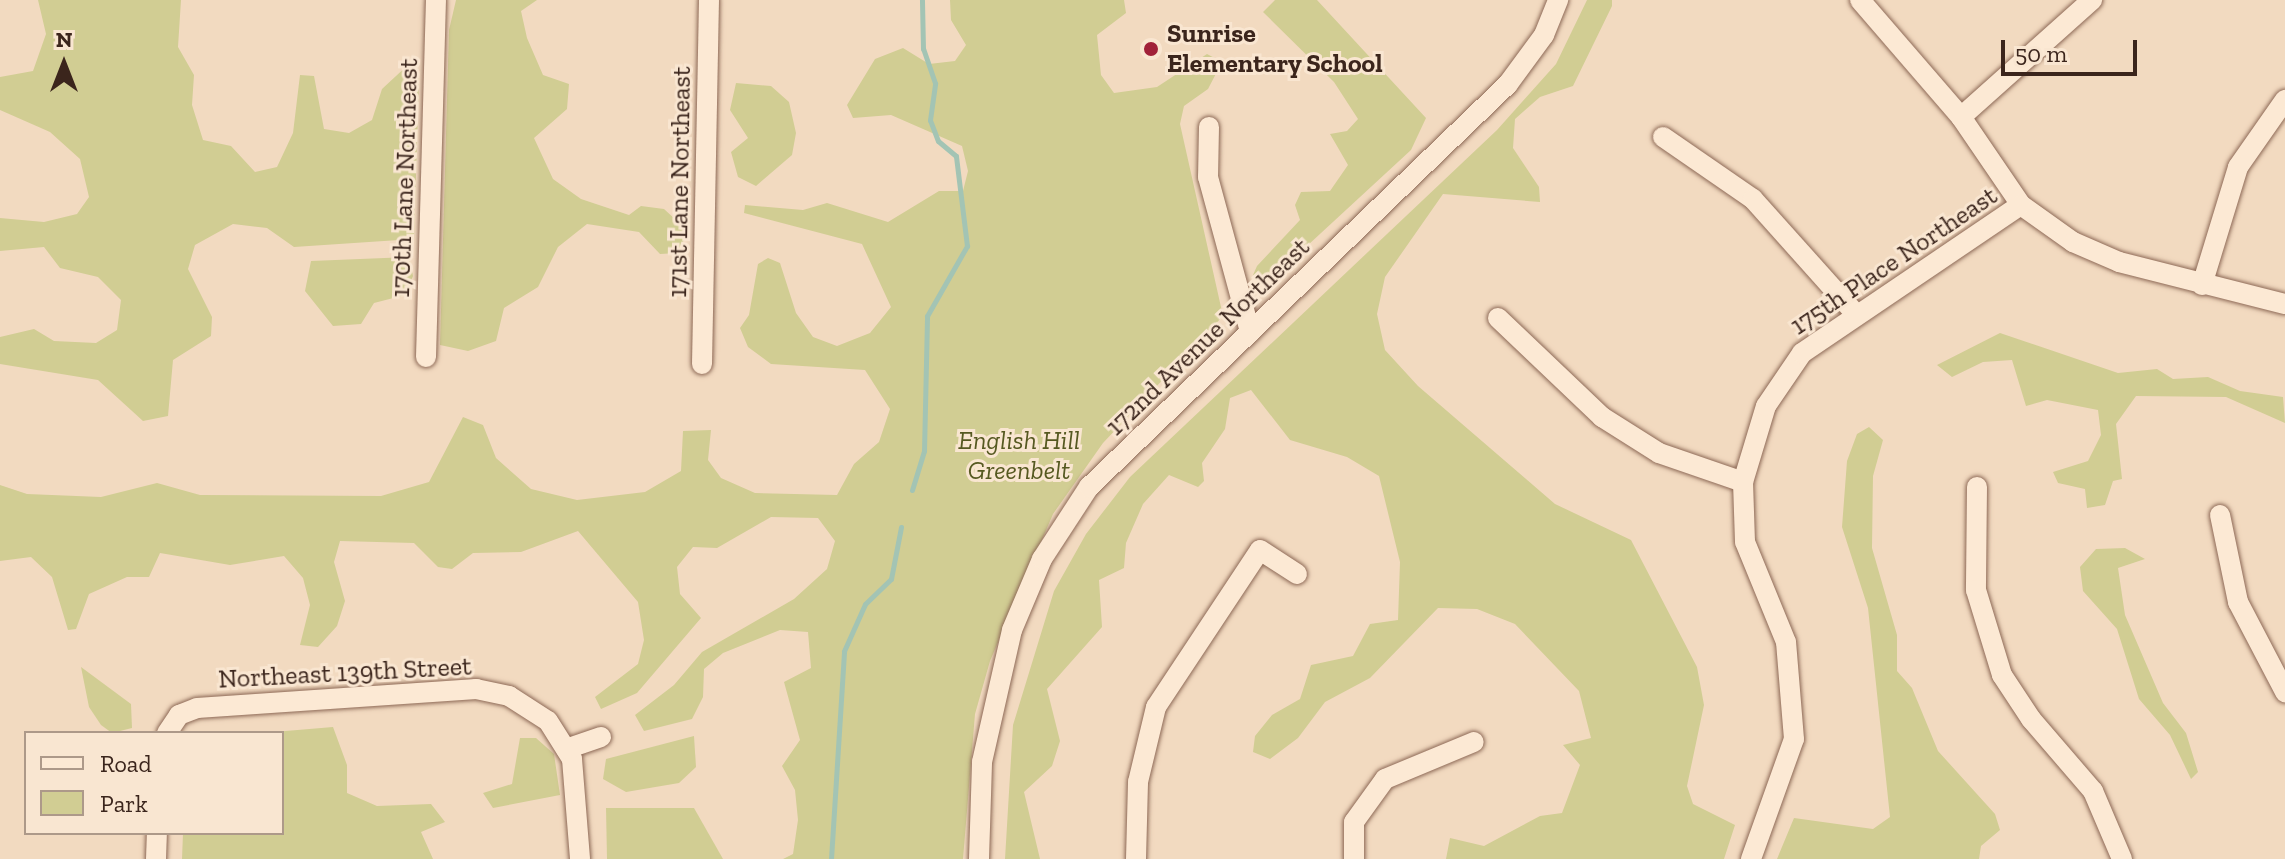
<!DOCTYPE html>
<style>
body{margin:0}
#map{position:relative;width:2285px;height:859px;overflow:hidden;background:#f2dac0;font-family:"Zilla Slab",serif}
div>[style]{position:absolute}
.green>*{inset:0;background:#d1cd93}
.stream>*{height:5px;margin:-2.5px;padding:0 2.5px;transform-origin:2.5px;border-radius:2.5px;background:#a3c4b4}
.roads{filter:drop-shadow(0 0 2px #8d6956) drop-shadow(0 0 2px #8d6956)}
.minor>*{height:20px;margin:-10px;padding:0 10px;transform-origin:10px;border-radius:10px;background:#fce9d4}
.dots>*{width:22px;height:22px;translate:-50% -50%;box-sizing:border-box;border:4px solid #f9e6d1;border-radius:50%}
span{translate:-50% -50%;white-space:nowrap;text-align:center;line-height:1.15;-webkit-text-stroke:6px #f9e6d1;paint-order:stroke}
.poi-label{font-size:26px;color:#3b251c;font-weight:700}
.left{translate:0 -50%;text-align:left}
.street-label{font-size:26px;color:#3b251c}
.park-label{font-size:26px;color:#565921;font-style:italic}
.legend{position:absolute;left:24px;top:731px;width:260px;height:104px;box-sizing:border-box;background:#f9e6d1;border:2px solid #ad9989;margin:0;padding:10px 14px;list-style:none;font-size:24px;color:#3b251c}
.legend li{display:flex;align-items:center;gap:16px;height:40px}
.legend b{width:40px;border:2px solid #ad9989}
.north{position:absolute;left:24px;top:24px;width:80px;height:80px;-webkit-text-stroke:6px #f9e6d1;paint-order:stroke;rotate:0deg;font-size:22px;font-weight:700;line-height:32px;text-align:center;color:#3b251c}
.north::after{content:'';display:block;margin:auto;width:28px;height:36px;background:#3b251c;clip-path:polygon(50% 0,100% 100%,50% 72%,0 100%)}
.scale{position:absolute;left:2001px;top:40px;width:136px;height:36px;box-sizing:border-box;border:4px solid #3b251c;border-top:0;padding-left:10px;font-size:24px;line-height:28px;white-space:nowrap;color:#3b251c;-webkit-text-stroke:6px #f9e6d1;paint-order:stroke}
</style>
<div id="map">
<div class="green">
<div style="clip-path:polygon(38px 0,181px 0,178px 47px,194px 75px,192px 105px,203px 140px,231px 146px,255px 172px,277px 167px,293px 133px,300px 75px,314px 76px,324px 129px,349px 133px,372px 120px,382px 89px,410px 63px,419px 79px,414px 239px,294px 247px,267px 228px,233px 224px,195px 245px,188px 269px,212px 317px,211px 336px,173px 360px,168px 416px,143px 421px,98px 380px,0 364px,0 337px,34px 329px,54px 341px,96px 343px,117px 330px,121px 300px,98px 277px,60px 268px,44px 247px,0 251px,0 218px,44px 222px,77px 214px,89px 197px,80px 159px,50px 132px,0 110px,0 77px,33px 71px,46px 34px)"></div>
<div style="clip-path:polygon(456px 0,537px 0,521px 11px,527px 38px,543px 75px,569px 84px,567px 109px,534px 138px,553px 179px,581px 199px,629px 215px,641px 206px,664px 209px,688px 231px,678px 253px,660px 254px,639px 232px,587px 224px,558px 247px,538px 287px,504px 308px,496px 341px,468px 351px,440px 345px,449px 30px)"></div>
<div style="clip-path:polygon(950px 0,1124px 0,1126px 13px,1097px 35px,1101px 75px,1114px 93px,1157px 87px,1207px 54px,1222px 62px,1208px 89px,1184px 106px,1180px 124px,1223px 316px,1103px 443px,1053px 514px,990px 661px,975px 714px,963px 859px,783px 859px,793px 854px,798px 820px,795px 790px,782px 766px,800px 740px,784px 682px,811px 668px,808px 632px,780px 630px,723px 653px,704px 669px,703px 697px,692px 719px,644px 731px,635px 715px,674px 685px,702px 652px,794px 599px,827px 569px,835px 541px,818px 518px,771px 517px,717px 548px,693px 547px,677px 567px,680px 594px,701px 618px,637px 693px,601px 709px,595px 697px,638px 664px,644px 640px,638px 602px,578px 531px,521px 552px,473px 553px,452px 569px,438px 567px,414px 543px,340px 541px,334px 562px,345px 601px,337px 626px,318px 647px,300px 645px,310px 605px,303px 578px,284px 556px,230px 565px,160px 553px,149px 577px,127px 577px,89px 594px,76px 629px,68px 630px,52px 577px,31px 557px,0 561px,0 485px,27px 494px,101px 497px,157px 483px,200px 495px,381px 496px,429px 482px,463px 417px,483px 425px,496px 458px,531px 489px,577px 500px,645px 492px,681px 471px,683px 431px,711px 430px,708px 460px,721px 478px,755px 493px,837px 495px,854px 464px,879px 442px,890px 409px,865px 370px,771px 364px,748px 347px,740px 328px,749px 315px,758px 264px,768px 258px,780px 263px,796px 313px,813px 337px,837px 346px,870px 333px,891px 307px,862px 244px,744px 213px,745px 205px,803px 210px,827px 203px,888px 222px,939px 191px,963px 191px,968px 171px,962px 146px,891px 115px,853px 118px,847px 105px,875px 59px,903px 48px,929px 64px,955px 61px,966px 45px,951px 20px)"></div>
<div style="clip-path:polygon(1275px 0,1317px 0,1426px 118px,1411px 150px,1269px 281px,1261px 281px,1253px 275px,1257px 266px,1300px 220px,1295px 205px,1301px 192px,1330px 191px,1348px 165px,1330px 134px,1347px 131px,1358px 119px,1334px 82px,1263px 12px)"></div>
<div style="clip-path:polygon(1587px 0,1612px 0,1612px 6px,1573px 86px,1540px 97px,1515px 119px,1513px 148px,1539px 187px,1540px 202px,1443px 194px,1385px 277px,1377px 314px,1385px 350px,1418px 386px,1555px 504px,1631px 540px,1697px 667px,1704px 705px,1687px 786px,1693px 804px,1735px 825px,1724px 859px,1446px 859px,1450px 838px,1484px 846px,1540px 816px,1562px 813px,1580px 765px,1563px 745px,1591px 738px,1579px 691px,1515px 624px,1477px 609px,1438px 608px,1370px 678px,1325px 702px,1298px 738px,1270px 759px,1253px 752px,1255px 736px,1272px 715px,1300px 699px,1311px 665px,1353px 656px,1370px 624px,1398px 620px,1400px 562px,1379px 476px,1347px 457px,1290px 440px,1251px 390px,1230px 398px,1225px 429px,1202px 463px,1204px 481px,1198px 487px,1169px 475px,1143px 504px,1126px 543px,1124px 568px,1099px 580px,1102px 627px,1047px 689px,1060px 741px,1052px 766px,1024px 792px,1040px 859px,1005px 859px,1013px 725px,1054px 591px,1086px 534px,1130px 477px,1497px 130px,1556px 64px)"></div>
<div style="clip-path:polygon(736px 83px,771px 86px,789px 102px,796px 133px,792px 155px,756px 186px,738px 177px,731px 152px,748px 138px,730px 110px)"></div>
<div style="clip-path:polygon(409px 257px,413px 276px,405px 295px,374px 303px,361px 324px,333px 326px,305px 291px,311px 261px)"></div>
<div style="clip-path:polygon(2000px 333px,2118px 373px,2157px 369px,2173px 379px,2208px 377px,2240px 391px,2283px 397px,2285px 423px,2226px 397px,2136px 396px,2116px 424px,2122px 479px,2113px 481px,2105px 505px,2087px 508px,2085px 489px,2058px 483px,2053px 472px,2088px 461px,2101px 435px,2098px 410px,2047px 400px,2026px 406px,2012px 360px,1983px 362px,1952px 377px,1937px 365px)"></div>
<div style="clip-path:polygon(1869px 427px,1883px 440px,1873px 476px,1872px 548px,1897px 635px,1897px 671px,1912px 688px,1938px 751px,1995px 814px,2000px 830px,1981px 846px,1979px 859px,1777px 859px,1794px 818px,1873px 829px,1890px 817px,1868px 608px,1842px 527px,1847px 461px,1857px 434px)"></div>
<div style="clip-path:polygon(2125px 548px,2145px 559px,2118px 568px,2125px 615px,2163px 703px,2186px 733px,2198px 772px,2191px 779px,2170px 735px,2139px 699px,2117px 629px,2083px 591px,2080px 567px,2096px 549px)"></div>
<div style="clip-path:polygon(81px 667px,131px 704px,132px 728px,112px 733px,101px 725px,89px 707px)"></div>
<div style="clip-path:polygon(333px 727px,347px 765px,347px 793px,377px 806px,431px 804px,445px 822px,421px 832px,433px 859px,182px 859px,183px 833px,282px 833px,282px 733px,262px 733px)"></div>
<div style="clip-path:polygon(694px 736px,696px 767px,679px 783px,626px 792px,603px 779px,606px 759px)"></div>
<div style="clip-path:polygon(520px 738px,536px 738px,554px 754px,560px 795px,493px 808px,483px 793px,512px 784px)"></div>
<div style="clip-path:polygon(606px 808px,694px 808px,723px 859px,607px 859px)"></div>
</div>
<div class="stream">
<div style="left:912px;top:490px;width:41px;rotate:-72.9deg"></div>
<div style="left:924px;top:451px;width:135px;rotate:-88.7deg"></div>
<div style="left:927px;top:316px;width:81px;rotate:-60.3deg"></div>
<div style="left:967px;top:246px;width:91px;rotate:-97deg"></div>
<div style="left:956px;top:156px;width:23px;rotate:-140deg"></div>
<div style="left:938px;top:141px;width:22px;rotate:-111deg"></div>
<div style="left:930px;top:120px;width:37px;rotate:-82deg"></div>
<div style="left:935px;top:83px;width:36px;rotate:-109deg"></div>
<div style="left:923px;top:49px;width:49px;rotate:-91.2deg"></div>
<div style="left:831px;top:859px;width:208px;rotate:-86.4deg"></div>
<div style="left:844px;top:651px;width:51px;rotate:-65.9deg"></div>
<div style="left:865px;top:604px;width:36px;rotate:-44deg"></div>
<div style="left:891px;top:579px;width:53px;rotate:-79.1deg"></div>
</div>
<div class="roads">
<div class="minor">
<div style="left:1860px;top:0;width:155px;rotate:49.2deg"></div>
<div style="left:1961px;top:117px;width:107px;rotate:55.7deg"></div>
<div style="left:2021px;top:205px;width:64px;rotate:35.4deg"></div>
<div style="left:2073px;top:242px;width:50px;rotate:23.5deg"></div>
<div style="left:2119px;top:262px;width:171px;rotate:14.2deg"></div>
<div style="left:1961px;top:117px;width:176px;rotate:-41.8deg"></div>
<div style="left:1209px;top:127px;width:50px;rotate:91.1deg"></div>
<div style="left:1208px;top:177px;width:161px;rotate:74.8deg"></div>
<div style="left:1663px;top:137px;width:109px;rotate:34.6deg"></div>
<div style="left:1753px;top:199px;width:153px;rotate:48.2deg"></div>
<div style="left:2202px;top:285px;width:123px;rotate:-73deg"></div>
<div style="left:2238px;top:167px;width:82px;rotate:-55deg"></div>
<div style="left:1498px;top:318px;width:144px;rotate:43.6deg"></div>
<div style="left:1602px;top:417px;width:67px;rotate:32.3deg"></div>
<div style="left:1659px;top:453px;width:89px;rotate:19deg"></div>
<div style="left:426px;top:357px;width:357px;rotate:-88.4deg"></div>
<div style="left:702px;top:364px;width:364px;rotate:-88.9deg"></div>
<div style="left:1977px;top:487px;width:103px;rotate:90.6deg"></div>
<div style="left:1976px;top:590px;width:89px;rotate:73deg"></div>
<div style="left:2002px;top:675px;width:53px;rotate:56.6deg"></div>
<div style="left:2031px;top:719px;width:95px;rotate:49.3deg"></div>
<div style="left:2093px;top:791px;width:74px;rotate:66.9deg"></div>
<div style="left:2220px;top:515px;width:89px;rotate:78.3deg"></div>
<div style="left:2238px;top:602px;width:102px;rotate:62.4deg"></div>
<div style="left:167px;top:733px;width:22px;rotate:-56deg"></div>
<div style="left:179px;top:715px;width:19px;rotate:-21deg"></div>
<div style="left:197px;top:708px;width:280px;rotate:-3.9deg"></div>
<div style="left:476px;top:689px;width:34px;rotate:12deg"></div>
<div style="left:509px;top:696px;width:46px;rotate:32.7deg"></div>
<div style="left:548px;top:721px;width:45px;rotate:57.7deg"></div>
<div style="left:572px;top:759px;width:100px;rotate:85.4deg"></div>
<div style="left:566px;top:749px;width:37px;rotate:-19deg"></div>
<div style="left:156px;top:859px;width:26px;rotate:-88deg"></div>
<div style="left:979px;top:859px;width:97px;rotate:-88.2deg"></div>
<div style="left:982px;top:762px;width:135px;rotate:-77.2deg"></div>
<div style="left:1012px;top:630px;width:77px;rotate:-67.1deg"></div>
<div style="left:1042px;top:559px;width:86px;rotate:-56.9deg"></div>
<div style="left:1089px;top:487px;width:581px;rotate:-43.88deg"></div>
<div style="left:1508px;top:84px;width:61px;rotate:-53.7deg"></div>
<div style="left:1544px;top:35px;width:38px;rotate:-68deg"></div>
<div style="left:1136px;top:859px;width:77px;rotate:-88.5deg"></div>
<div style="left:1138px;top:782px;width:77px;rotate:-76.5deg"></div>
<div style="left:1156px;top:707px;width:188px;rotate:-56.5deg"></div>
<div style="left:1260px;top:550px;width:44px;rotate:33deg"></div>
<div style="left:1354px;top:859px;width:37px;rotate:-90deg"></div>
<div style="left:1354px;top:822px;width:53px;rotate:-54.2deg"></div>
<div style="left:1385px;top:779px;width:96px;rotate:-22.6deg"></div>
<div style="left:1751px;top:859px;width:127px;rotate:-70.3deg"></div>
<div style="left:1794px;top:739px;width:97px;rotate:-94.7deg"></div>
<div style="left:1786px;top:642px;width:108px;rotate:-112.3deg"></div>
<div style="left:1745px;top:542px;width:60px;rotate:-91.9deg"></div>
<div style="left:1743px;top:482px;width:79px;rotate:-73.2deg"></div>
<div style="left:1766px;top:406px;width:64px;rotate:-55.8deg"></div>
<div style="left:1802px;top:353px;width:264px;rotate:-34.1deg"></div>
</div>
</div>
<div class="dots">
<div style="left:1151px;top:49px;background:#a12139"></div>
</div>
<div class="poi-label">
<span class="left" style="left:1167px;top:49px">Sunrise<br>Elementary School</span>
</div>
<div class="street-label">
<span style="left:405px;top:178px;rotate:-88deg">170th Lane Northeast</span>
<span style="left:680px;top:182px;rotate:-89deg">171st Lane Northeast</span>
<span style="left:1894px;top:261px;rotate:-34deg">175th Place Northeast</span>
<span style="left:1208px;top:337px;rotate:-44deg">172nd Avenue Northeast</span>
<span style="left:345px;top:673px;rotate:-3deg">Northeast 139th Street</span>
</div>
<div class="park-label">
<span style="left:1019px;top:456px">English Hill<br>Greenbelt</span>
</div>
<ul class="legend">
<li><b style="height:10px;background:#fce9d4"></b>Road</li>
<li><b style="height:22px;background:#d1cd93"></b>Park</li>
</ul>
<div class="north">N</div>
<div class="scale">50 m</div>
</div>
